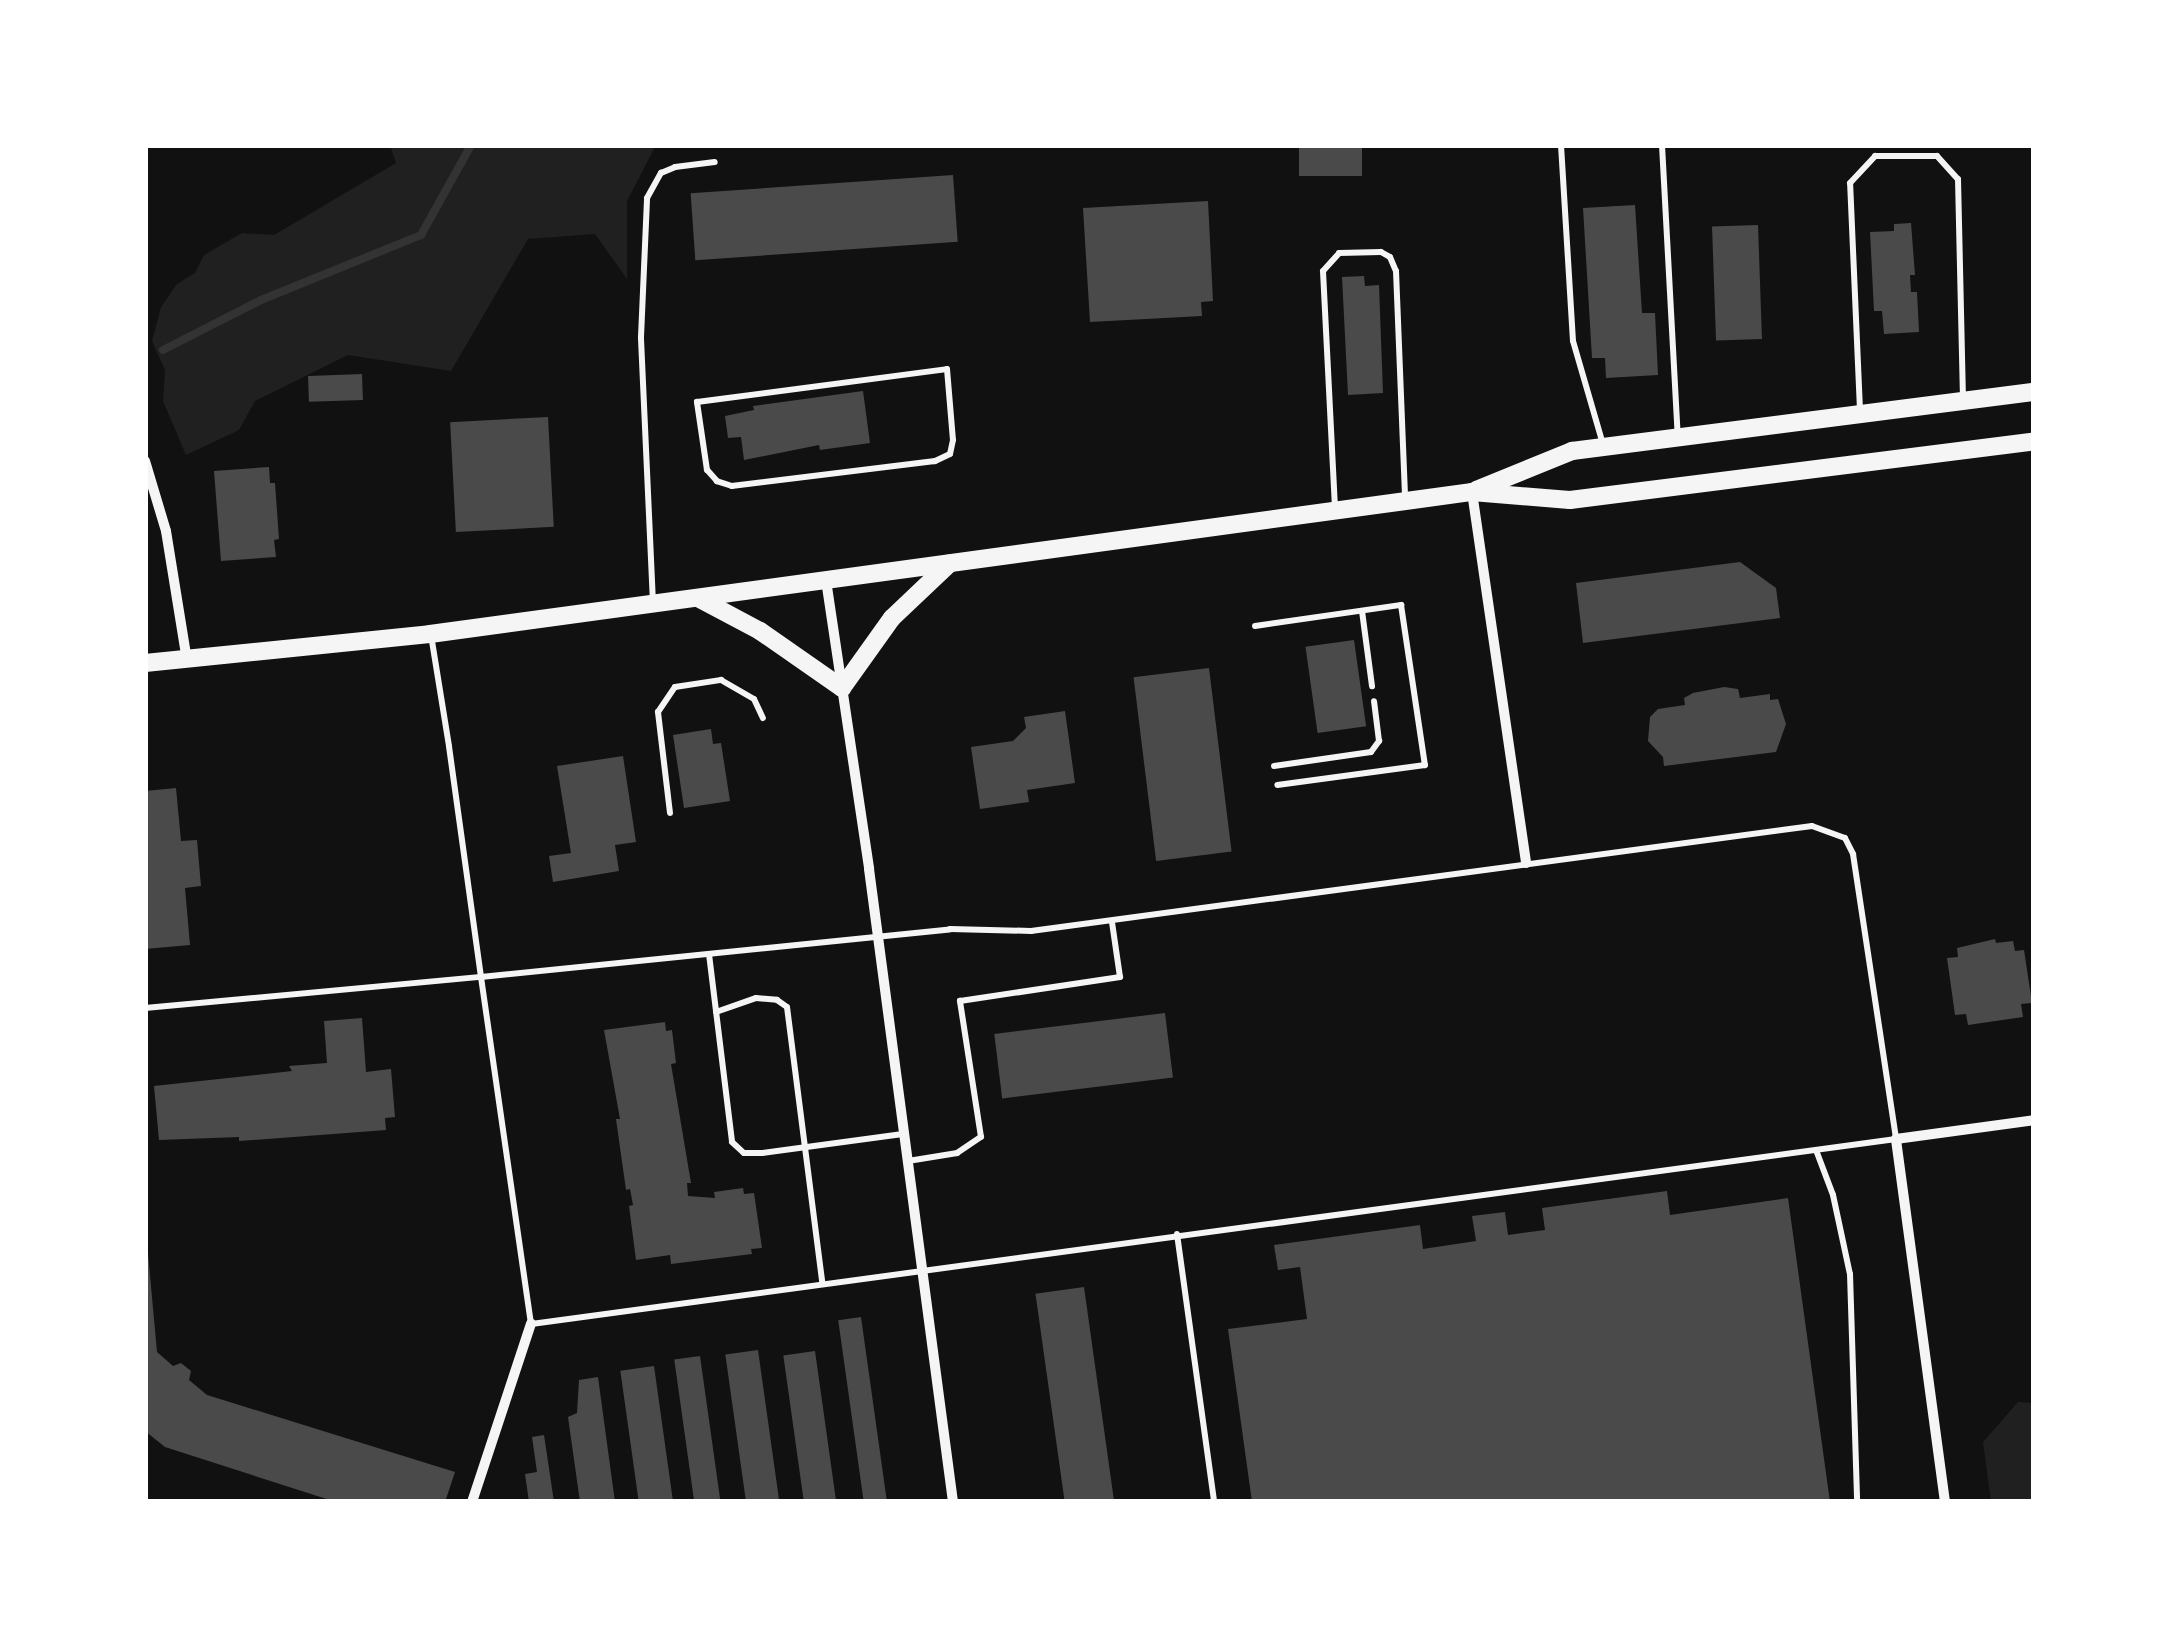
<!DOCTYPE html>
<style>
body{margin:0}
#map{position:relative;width:2179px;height:1647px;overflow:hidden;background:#111;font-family:Arial,sans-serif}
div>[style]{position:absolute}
.green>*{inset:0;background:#202020}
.stream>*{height:8px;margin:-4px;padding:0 4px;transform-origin:4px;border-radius:4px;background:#333}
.building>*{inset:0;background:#4a4a4a;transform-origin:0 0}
.service>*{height:6px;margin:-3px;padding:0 3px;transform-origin:3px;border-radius:3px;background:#f5f5f5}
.minor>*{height:10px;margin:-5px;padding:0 5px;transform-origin:5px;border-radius:5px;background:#f5f5f5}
.secondary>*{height:18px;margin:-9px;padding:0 9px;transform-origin:9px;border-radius:9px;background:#f5f5f5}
span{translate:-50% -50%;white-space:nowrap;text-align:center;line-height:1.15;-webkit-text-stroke:9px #fff;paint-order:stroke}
.frame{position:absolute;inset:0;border:148px solid #fff;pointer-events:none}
</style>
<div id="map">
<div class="green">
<div style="clip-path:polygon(390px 145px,656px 145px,627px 201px,627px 279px,595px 234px,528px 239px,451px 371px,348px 355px,255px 401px,239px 430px,186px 455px,163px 401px,165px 370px,152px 341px,161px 307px,177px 284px,195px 273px,204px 255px,242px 233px,274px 235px,396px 163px)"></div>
<div style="clip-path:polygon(2018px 1402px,2034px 1403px,2034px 1502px,1991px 1502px,1983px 1442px)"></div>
</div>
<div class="stream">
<div style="left:163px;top:350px;width:110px;rotate:-27deg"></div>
<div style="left:261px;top:300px;width:173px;rotate:-22.1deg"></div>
<div style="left:421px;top:235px;width:103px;rotate:-60.9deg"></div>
</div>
<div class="building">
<div style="left:1299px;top:145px;width:63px;height:31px"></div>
<div style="left:953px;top:175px;width:67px;height:263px;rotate:86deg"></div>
<div style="clip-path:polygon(1208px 201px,1213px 301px,1201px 302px,1202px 316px,1090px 322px,1083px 208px)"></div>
<div style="clip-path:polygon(1635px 205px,1642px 313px,1655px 313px,1658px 375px,1606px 378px,1605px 358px,1592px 358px,1583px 208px)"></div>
<div style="clip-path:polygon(1911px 223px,1915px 275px,1910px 275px,1911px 292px,1917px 292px,1919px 332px,1884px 334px,1882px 311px,1874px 311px,1870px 232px,1894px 231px,1894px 224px)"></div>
<div style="left:1758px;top:225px;width:114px;height:46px;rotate:88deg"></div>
<div style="clip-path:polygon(1364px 276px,1365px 286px,1379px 285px,1383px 393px,1348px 395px,1342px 277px)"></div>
<div style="left:362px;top:374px;width:26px;height:54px;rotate:88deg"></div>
<div style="clip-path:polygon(863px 391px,870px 443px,820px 450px,819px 445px,744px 460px,741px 437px,728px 438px,725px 416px,754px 410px,753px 406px)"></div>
<div style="left:548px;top:417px;width:110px;height:98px;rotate:87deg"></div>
<div style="clip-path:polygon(269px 467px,270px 483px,275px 483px,279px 539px,274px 540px,276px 557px,221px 561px,214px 471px)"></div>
<div style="clip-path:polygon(1740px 562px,1776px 588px,1780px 618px,1583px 643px,1576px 583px)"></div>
<div style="left:1354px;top:640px;width:87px;height:49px;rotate:82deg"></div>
<div style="left:1209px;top:668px;width:185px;height:76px;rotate:83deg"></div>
<div style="clip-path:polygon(1724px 687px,1738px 689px,1740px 698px,1770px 694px,1770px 700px,1778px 699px,1786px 724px,1776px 752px,1664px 766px,1663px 757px,1648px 741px,1650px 717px,1658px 709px,1685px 705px,1684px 698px,1693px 693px)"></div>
<div style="clip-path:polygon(1065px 711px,1075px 783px,1027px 790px,1029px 802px,980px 809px,971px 747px,1013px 741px,1026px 728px,1024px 717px)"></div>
<div style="clip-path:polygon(711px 729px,713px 744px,721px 743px,730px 801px,684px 808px,673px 735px)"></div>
<div style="clip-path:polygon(623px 756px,636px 842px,615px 845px,619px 871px,553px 882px,549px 856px,571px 853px,557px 766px)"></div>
<div style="clip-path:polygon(176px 788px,181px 841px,197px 840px,201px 886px,185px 888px,190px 945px,145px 949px,145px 791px)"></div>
<div style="clip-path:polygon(1995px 939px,1996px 943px,2013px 941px,2015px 951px,2024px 950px,2032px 1003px,2021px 1004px,2023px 1017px,1968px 1025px,1966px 1014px,1955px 1015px,1947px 958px,1958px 957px,1957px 948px)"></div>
<div style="left:1165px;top:1013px;width:65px;height:172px;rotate:83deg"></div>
<div style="clip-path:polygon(362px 1018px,366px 1072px,391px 1069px,395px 1117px,385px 1118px,386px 1130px,239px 1141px,239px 1137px,159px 1140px,154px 1086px,292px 1071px,289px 1066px,327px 1063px,324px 1021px)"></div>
<div style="clip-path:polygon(665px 1022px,666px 1031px,672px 1030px,676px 1063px,671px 1064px,691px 1183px,687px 1183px,688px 1196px,715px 1198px,714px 1192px,743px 1188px,744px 1194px,754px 1193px,762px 1248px,751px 1249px,752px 1254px,671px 1264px,670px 1255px,636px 1260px,629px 1206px,633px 1205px,630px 1189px,626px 1190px,616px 1119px,620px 1119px,604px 1030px)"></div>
<div style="clip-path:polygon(1667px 1191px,1670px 1215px,1788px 1198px,1830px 1502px,1252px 1502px,1228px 1329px,1307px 1319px,1300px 1267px,1278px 1270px,1274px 1245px,1420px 1225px,1423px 1249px,1476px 1241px,1472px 1216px,1505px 1212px,1508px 1235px,1545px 1230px,1542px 1208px)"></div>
<div style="clip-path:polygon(145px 1220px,157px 1352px,173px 1366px,181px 1363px,191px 1371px,189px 1380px,207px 1395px,455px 1472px,445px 1502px,336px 1502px,165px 1447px,145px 1431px)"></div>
<div style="left:1084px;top:1287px;width:217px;height:49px;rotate:82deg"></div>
<div style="left:861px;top:1317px;width:187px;height:23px;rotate:82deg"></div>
<div style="left:758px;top:1350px;width:154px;height:33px;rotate:82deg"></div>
<div style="left:815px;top:1351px;width:152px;height:32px;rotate:82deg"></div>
<div style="left:700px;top:1356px;width:148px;height:26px;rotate:82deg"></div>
<div style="left:654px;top:1366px;width:137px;height:34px;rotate:82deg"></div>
<div style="clip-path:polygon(598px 1377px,615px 1502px,580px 1502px,568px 1417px,577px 1413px,579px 1380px)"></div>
<div style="clip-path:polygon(544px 1435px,554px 1502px,529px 1502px,525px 1474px,537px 1472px,532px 1437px)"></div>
</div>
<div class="service">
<div style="left:1561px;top:145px;width:196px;rotate:86.5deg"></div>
<div style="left:1573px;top:341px;width:107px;rotate:73.8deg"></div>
<div style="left:1662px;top:145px;width:291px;rotate:86.9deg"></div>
<div style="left:947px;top:369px;width:71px;rotate:85.2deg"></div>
<div style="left:953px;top:440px;width:14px;rotate:102deg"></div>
<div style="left:950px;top:454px;width:17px;rotate:155deg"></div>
<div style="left:935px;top:461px;width:205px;rotate:173deg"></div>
<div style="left:732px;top:486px;width:16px;rotate:-162deg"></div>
<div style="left:717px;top:481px;width:15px;rotate:-132deg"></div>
<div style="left:707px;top:470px;width:69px;rotate:-98.4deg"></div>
<div style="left:697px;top:402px;width:252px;rotate:-7.5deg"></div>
<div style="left:1860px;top:410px;width:227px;rotate:-92.5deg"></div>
<div style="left:1850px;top:183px;width:37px;rotate:-47deg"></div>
<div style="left:1875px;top:156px;width:62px"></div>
<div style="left:1937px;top:156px;width:31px;rotate:48deg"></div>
<div style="left:1958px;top:179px;width:221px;rotate:88.7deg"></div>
<div style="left:1335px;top:508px;width:237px;rotate:-92.9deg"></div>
<div style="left:1323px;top:271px;width:24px;rotate:-48deg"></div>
<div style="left:1339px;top:253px;width:42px;rotate:-1.4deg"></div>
<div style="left:1381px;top:252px;width:10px;rotate:29deg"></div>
<div style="left:1390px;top:257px;width:15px;rotate:67deg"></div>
<div style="left:1396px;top:271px;width:228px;rotate:87.7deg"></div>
<div style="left:653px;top:603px;width:266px;rotate:-92.6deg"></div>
<div style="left:641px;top:337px;width:139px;rotate:-87.5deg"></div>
<div style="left:647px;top:198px;width:29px;rotate:-61deg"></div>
<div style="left:661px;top:173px;width:15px;rotate:-23deg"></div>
<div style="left:675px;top:167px;width:40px;rotate:-7.1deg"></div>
<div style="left:1362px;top:611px;width:76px;rotate:82.4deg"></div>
<div style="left:1255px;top:626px;width:148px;rotate:-8.2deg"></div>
<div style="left:1401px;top:605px;width:162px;rotate:81.5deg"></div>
<div style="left:1425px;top:765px;width:149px;rotate:172.3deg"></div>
<div style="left:1274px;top:766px;width:98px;rotate:-8.2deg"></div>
<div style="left:1371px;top:752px;width:14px;rotate:-54deg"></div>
<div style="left:1379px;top:741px;width:40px;rotate:-97.1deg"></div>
<div style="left:670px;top:813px;width:102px;rotate:-96.8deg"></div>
<div style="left:658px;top:712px;width:30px;rotate:-56deg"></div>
<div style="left:675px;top:687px;width:47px;rotate:-8.7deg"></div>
<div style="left:721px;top:680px;width:38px;rotate:30deg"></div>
<div style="left:754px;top:699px;width:21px;rotate:65deg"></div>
<div style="left:709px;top:954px;width:189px;rotate:83deg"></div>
<div style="left:732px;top:1142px;width:16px;rotate:43deg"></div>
<div style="left:744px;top:1153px;width:18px"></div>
<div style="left:762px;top:1153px;width:142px;rotate:-7.7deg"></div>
<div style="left:145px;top:1008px;width:337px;rotate:-5.3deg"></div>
<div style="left:481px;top:977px;width:471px;rotate:-5.8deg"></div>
<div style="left:950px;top:929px;width:81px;rotate:1.4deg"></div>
<div style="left:1031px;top:931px;width:788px;rotate:-7.66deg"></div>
<div style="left:1812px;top:826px;width:35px;rotate:20deg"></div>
<div style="left:1845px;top:838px;width:18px;rotate:63deg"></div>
<div style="left:1853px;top:854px;width:288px;rotate:81.4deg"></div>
<div style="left:1896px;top:1139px;width:1377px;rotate:172.28deg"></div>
<div style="left:531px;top:1324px;width:351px;rotate:-98.2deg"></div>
<div style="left:481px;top:977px;width:233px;rotate:-97.9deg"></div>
<div style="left:449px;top:746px;width:112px;rotate:-99.2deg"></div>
<div style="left:716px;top:1012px;width:42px;rotate:-19.3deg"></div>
<div style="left:756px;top:998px;width:21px;rotate:5deg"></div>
<div style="left:777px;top:1000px;width:12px;rotate:35deg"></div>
<div style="left:787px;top:1007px;width:277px;rotate:82.7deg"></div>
<div style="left:1816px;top:1150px;width:48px;rotate:69.3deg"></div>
<div style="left:1833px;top:1195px;width:81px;rotate:77.9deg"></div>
<div style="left:1850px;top:1274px;width:228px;rotate:88.2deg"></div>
<div style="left:908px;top:1161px;width:50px;rotate:-9.3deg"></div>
<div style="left:957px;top:1153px;width:29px;rotate:-34deg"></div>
<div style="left:981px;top:1137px;width:138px;rotate:-98.8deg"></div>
<div style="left:960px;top:1001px;width:162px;rotate:-8.5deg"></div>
<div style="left:1120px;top:977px;width:56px;rotate:-98.3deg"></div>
<div style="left:1177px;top:1234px;width:271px;rotate:82.1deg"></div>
</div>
<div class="minor">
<div style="left:145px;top:461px;width:73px;rotate:73.3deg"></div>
<div style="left:166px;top:531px;width:131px;rotate:80.8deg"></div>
<div style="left:1472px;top:492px;width:375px;rotate:81.7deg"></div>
<div style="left:826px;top:580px;width:292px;rotate:81.5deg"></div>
<div style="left:869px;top:869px;width:639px;rotate:82.44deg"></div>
<div style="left:472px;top:1502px;width:188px;rotate:-71.7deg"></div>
<div style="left:1945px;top:1502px;width:366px;rotate:-97.7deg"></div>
<div style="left:1896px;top:1139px;width:139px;rotate:-7.8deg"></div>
</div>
<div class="secondary">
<div style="left:1476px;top:490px;width:104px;rotate:-22.1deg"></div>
<div style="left:1572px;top:451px;width:466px;rotate:-7.3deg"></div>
<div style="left:698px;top:598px;width:70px;rotate:28deg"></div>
<div style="left:760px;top:631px;width:100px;rotate:34.8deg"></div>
<div style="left:842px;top:688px;width:86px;rotate:-54.5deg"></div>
<div style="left:892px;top:618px;width:79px;rotate:-43.5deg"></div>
<div style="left:145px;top:663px;width:286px;rotate:-5.8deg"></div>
<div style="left:430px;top:634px;width:1052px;rotate:-7.76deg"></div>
<div style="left:1472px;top:492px;width:98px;rotate:4.7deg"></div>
<div style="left:1570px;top:500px;width:468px;rotate:-7.2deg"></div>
</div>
<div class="frame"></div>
</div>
